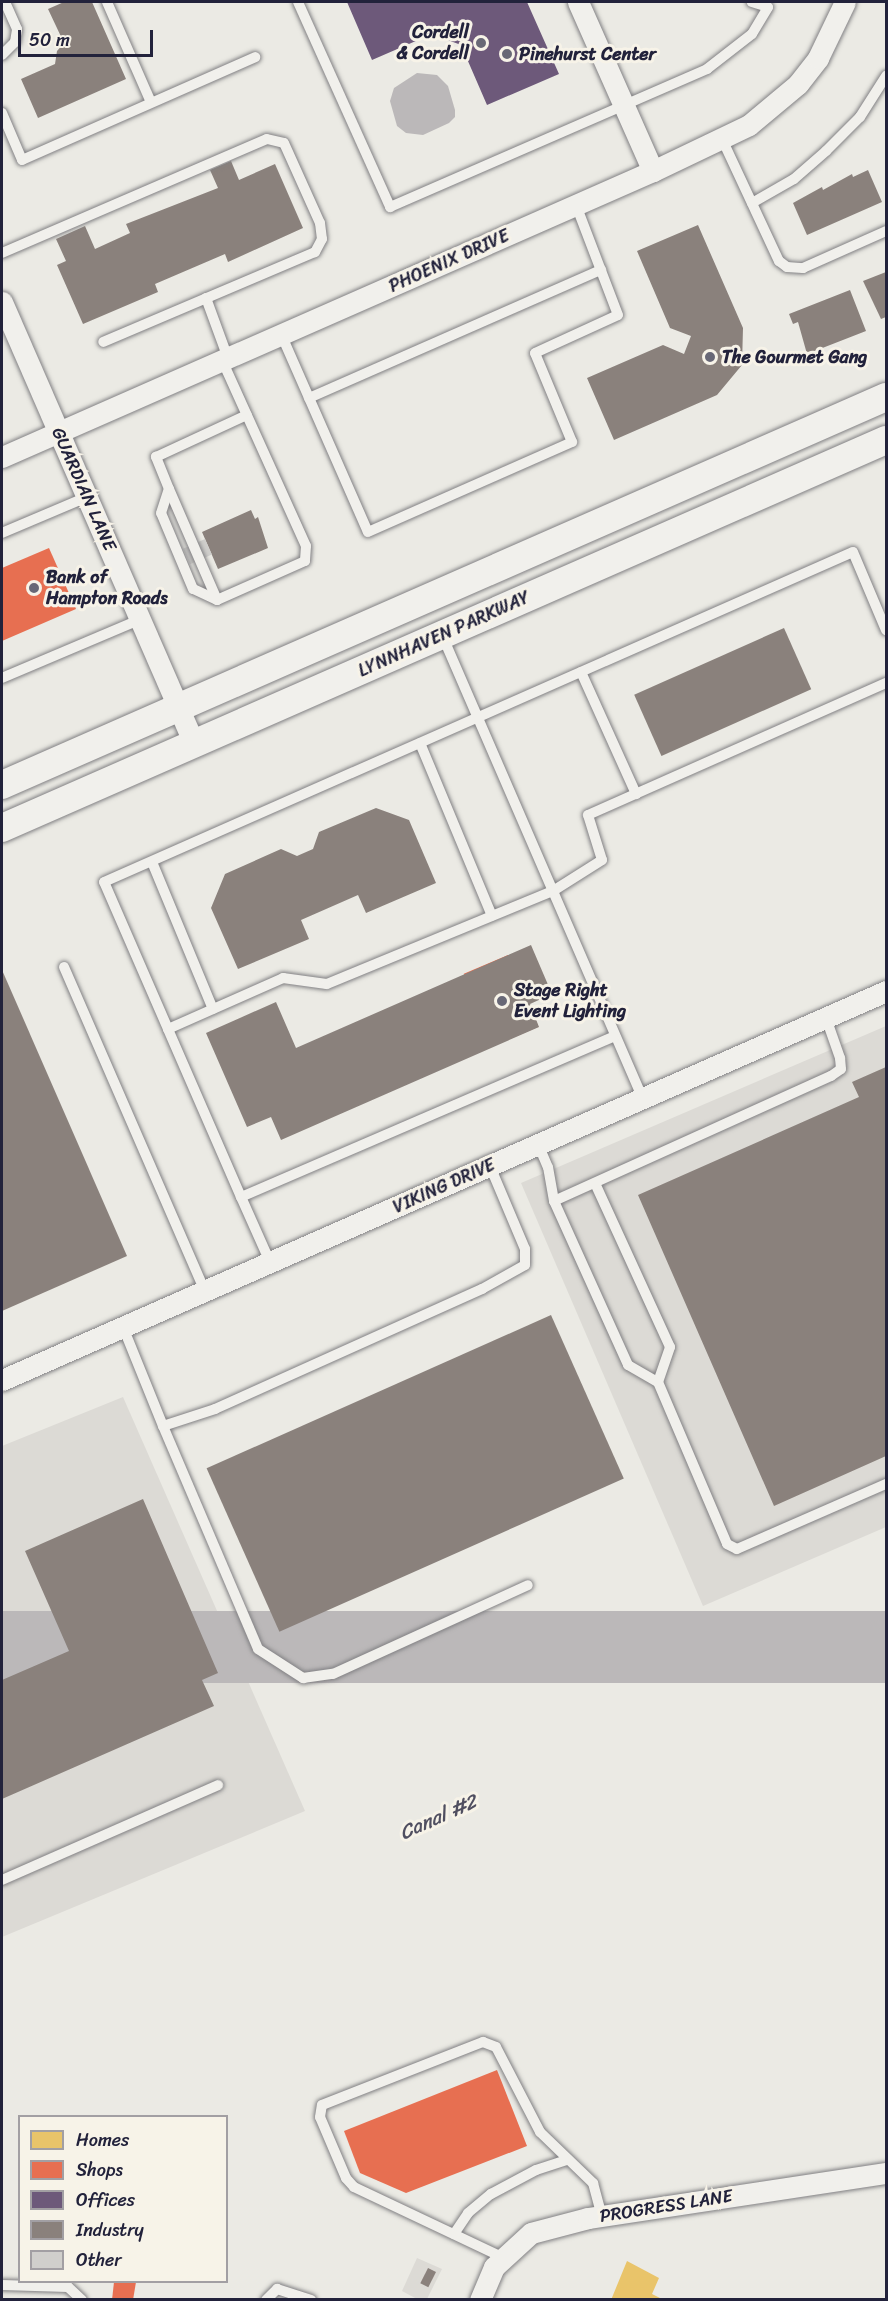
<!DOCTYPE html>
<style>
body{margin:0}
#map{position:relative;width:888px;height:2301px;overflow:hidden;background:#ebeae4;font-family:Sriracha,sans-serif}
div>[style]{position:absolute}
.built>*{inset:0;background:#dcdad5}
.water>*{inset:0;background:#bbb8b9;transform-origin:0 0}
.homes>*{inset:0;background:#e9c46a}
.shops>*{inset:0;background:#e76f51;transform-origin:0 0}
.offices>*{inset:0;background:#6d597a}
.industry>*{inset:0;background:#8a817c;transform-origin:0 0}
.building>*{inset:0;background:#d0cfcc;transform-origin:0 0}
.roads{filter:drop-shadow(0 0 2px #818083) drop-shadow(0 0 2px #818083)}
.service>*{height:10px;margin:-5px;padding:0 5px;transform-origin:5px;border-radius:5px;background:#f1f0ec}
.minor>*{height:21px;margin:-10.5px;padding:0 10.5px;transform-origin:10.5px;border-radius:10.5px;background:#f1f0ec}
.secondary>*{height:28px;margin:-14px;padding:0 14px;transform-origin:14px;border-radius:14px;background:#f1f0ec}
.dots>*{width:16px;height:16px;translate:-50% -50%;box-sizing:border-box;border:3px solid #f7f3e8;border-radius:50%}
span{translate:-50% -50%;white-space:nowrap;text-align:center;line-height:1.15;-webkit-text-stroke:6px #f7f3e8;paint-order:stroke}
.poi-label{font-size:18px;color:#22223b;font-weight:700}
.right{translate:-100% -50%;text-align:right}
.left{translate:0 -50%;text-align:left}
.street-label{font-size:18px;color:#22223b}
.water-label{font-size:20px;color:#504f60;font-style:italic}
.frame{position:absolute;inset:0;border:3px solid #22223b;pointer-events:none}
.legend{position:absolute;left:18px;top:2115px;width:210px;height:168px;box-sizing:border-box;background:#f7f3e8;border:2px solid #a29fa3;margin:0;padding:8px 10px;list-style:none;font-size:18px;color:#22223b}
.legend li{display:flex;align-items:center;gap:12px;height:30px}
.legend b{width:30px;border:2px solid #a29fa3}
.scale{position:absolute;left:18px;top:30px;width:135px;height:27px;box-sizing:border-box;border:3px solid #22223b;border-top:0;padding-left:8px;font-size:18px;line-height:21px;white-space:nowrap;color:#22223b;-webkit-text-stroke:4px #f7f3e8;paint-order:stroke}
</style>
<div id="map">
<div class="built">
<div style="clip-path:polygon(886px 1026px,886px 1527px,703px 1606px,521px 1183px)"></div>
<div style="clip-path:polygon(123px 1397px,305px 1811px,2px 1937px,2px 1446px)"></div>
<div style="clip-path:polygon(417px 2258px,442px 2269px,427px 2299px,417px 2299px,402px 2291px)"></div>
</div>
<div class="water">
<div style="clip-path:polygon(417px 73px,437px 75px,448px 86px,455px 110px,455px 117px,449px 123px,423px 135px,406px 133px,397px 126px,390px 101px,394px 88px)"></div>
<div style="left:886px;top:1611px;width:72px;height:961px;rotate:90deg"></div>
</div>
<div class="homes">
<div style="clip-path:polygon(627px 2261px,659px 2278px,652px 2294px,664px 2300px,611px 2300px)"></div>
</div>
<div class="shops">
<div style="clip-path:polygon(49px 548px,76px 609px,2px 641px,2px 568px)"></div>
<div style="left:508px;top:955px;width:78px;height:48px;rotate:67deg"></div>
<div style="clip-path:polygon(497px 2070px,527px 2146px,406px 2193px,360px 2173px,344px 2131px)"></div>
<div style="clip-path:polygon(114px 2282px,136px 2282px,133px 2300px,112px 2300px)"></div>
</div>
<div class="offices">
<div style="clip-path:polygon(347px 2px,527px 2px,559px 74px,487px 105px,461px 45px,432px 34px,372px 60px)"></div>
</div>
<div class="industry">
<div style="clip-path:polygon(64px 2px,92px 2px,126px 79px,38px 118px,21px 79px,55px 64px,57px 51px,64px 43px,48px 9px)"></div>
<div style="clip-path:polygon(231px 161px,239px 180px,275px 164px,303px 228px,228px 262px,225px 254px,155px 284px,158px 292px,83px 324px,57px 265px,66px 261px,56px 239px,85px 226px,95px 249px,130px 233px,126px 224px,218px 188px,210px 170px)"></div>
<div style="clip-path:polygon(868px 170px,882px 202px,807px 235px,793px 203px,822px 187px,823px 190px,852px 174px,853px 177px)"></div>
<div style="clip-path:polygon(698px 225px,743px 328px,742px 365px,717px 395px,614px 440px,587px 378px,663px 345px,684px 354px,691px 336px,670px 328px,637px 251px)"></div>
<div style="clip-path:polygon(886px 272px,886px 317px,881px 319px,863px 281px)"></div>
<div style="clip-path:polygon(850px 290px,866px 331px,807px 354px,798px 322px,793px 324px,789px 314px)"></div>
<div style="clip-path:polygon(251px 510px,255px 519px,258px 517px,268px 548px,218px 569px,202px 532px)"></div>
<div style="left:784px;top:628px;width:67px;height:164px;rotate:66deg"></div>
<div style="clip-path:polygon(376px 808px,409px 820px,436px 883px,366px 913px,358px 895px,301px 920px,309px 939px,238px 969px,211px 908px,225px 874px,281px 849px,297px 856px,313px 849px,319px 832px)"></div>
<div style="clip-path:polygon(531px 945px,552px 994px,530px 1004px,539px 1027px,281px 1140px,271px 1117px,247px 1127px,206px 1033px,276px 1002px,296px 1048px)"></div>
<div style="clip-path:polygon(2px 970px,127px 1256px,2px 1311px)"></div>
<div style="clip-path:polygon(886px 1067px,886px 1456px,774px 1506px,638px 1195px,859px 1097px,852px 1082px)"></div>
<div style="left:551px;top:1315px;width:179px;height:377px;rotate:66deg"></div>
<div style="clip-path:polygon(143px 1499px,218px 1673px,202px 1680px,214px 1706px,2px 1799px,2px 1680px,69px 1651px,25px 1551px)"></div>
<div style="left:428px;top:2268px;width:9px;height:17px;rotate:27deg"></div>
</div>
<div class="building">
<div style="left:205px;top:539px;width:17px;height:24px;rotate:66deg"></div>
</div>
<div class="roads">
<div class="service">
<div style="left:107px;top:2px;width:109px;rotate:66.3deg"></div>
<div style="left:298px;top:2px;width:225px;rotate:65.8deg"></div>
<div style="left:390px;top:207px;width:346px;rotate:-23.5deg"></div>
<div style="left:707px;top:69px;width:57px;rotate:-37.9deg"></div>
<div style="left:752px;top:34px;width:31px;rotate:-59deg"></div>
<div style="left:768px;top:7px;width:17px;rotate:-163deg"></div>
<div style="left:2px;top:55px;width:18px;rotate:-45deg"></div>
<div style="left:15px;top:42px;width:13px;rotate:-81deg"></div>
<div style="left:17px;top:29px;width:30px;rotate:-114deg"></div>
<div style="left:2px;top:113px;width:51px;rotate:66.9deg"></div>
<div style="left:22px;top:160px;width:255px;rotate:-23.8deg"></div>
<div style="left:722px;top:139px;width:135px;rotate:65deg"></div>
<div style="left:779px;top:261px;width:10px;rotate:37deg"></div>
<div style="left:787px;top:267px;width:16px;rotate:4deg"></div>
<div style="left:803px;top:268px;width:91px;rotate:-24deg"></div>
<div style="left:752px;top:203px;width:48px;rotate:-29.7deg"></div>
<div style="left:794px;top:179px;width:43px;rotate:-41.2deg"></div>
<div style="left:826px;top:151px;width:48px;rotate:-45deg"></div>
<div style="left:860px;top:117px;width:49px;rotate:-57.6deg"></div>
<div style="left:2px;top:253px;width:288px;rotate:-23.3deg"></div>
<div style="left:267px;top:139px;width:17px;rotate:13deg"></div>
<div style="left:284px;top:143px;width:88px;rotate:65.8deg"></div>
<div style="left:320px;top:223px;width:16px;rotate:83deg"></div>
<div style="left:322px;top:239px;width:15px;rotate:118deg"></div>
<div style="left:315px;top:252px;width:230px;rotate:157deg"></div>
<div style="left:206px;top:298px;width:64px;rotate:69.9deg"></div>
<div style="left:281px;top:334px;width:216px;rotate:66.3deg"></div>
<div style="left:368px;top:532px;width:223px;rotate:-23.8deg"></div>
<div style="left:572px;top:442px;width:96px;rotate:-112.6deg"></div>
<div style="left:535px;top:353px;width:91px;rotate:-24.6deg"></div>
<div style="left:618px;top:315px;width:118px;rotate:-110.9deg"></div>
<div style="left:222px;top:360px;width:204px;rotate:65.7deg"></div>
<div style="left:306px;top:546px;width:15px;rotate:94deg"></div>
<div style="left:305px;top:561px;width:96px;rotate:156.1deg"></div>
<div style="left:217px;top:600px;width:26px;rotate:-155deg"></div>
<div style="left:193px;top:589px;width:82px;rotate:-112.8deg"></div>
<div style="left:161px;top:513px;width:25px;rotate:-72deg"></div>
<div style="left:169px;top:489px;width:35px;rotate:-112deg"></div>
<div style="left:156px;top:457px;width:100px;rotate:-24.8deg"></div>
<div style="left:309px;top:398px;width:319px;rotate:-23.7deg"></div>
<div style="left:169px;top:489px;width:121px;rotate:66.6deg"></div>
<div style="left:2px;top:533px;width:92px;rotate:-23deg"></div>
<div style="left:442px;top:635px;width:506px;rotate:66.58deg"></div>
<div style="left:581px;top:672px;width:134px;rotate:65.7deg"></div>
<div style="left:2px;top:678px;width:151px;rotate:-23deg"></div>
<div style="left:420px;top:743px;width:187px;rotate:67.4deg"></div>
<div style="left:152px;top:862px;width:159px;rotate:67.5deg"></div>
<div style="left:64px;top:967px;width:353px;rotate:66.5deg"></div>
<div style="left:168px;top:1029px;width:160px;rotate:-113.5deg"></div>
<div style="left:104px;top:882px;width:818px;rotate:-23.78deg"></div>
<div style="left:853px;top:552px;width:85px;rotate:67.1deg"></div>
<div style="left:538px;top:1144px;width:25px;rotate:67deg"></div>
<div style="left:548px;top:1167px;width:35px;rotate:80deg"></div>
<div style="left:554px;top:1201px;width:304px;rotate:-24.3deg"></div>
<div style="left:831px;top:1076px;width:12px;rotate:-35deg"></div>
<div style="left:841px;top:1069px;width:11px;rotate:-95deg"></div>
<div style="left:840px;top:1058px;width:42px;rotate:-109.3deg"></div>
<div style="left:241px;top:1197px;width:183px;rotate:-113.5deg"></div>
<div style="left:168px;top:1029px;width:126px;rotate:-23.9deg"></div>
<div style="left:283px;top:978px;width:44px;rotate:7.8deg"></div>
<div style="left:327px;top:984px;width:244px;rotate:-22.4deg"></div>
<div style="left:553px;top:891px;width:58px;rotate:-32.3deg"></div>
<div style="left:602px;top:860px;width:47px;rotate:-107.3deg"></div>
<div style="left:588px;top:815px;width:326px;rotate:-23.9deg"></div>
<div style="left:554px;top:1201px;width:180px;rotate:65.7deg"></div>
<div style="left:628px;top:1365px;width:34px;rotate:30deg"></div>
<div style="left:658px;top:1382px;width:37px;rotate:-71deg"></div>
<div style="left:670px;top:1347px;width:180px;rotate:-114.6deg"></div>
<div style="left:270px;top:1262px;width:71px;rotate:-114deg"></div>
<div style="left:241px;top:1197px;width:407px;rotate:-23.3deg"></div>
<div style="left:123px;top:1327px;width:107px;rotate:68deg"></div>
<div style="left:163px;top:1426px;width:55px;rotate:-18.1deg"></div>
<div style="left:215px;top:1409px;width:293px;rotate:-24.2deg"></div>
<div style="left:482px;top:1289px;width:49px;rotate:-29.2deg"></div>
<div style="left:525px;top:1265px;width:16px;rotate:-90deg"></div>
<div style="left:525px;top:1249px;width:90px;rotate:-112.9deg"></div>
<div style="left:658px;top:1382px;width:176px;rotate:66.9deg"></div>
<div style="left:727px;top:1544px;width:11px;rotate:27deg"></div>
<div style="left:737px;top:1549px;width:163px;rotate:-23.6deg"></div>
<div style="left:163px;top:1426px;width:242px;rotate:66.9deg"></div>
<div style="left:258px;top:1649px;width:54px;rotate:32.8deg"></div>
<div style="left:303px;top:1678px;width:30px;rotate:-8deg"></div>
<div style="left:333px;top:1674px;width:214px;rotate:-24.5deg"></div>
<div style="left:2px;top:1880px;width:236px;rotate:-23.7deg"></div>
<div style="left:454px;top:2234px;width:25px;rotate:-56deg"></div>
<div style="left:468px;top:2213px;width:30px;rotate:-40deg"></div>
<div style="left:491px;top:2194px;width:51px;rotate:-28.1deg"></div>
<div style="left:536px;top:2170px;width:33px;rotate:-18deg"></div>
<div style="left:504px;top:2258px;width:166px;rotate:-154.7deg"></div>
<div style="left:354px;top:2187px;width:12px;rotate:-132deg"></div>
<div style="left:346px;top:2178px;width:66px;rotate:-113.1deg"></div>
<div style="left:320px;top:2117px;width:12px;rotate:-81deg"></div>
<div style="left:322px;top:2105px;width:173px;rotate:-21.4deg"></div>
<div style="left:483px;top:2042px;width:14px;rotate:21deg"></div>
<div style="left:496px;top:2047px;width:96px;rotate:62.6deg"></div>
<div style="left:540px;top:2132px;width:74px;rotate:43.9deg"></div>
<div style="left:593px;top:2183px;width:34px;rotate:75deg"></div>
<div style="left:2px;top:2285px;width:66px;rotate:1.7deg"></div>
<div style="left:68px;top:2287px;width:19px;rotate:43deg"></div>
<div style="left:266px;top:2300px;width:16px;rotate:-45deg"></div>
<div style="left:277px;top:2289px;width:36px;rotate:18deg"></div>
</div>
<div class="minor">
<div style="left:578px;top:2px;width:185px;rotate:66.1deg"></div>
<div style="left:2px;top:302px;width:481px;rotate:66.5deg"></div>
<div style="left:2px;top:457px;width:711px;rotate:-23.72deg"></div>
<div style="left:653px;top:171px;width:106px;rotate:-25.6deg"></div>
<div style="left:749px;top:125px;width:64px;rotate:-39.9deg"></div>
<div style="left:798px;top:84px;width:33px;rotate:-52deg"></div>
<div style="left:818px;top:58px;width:62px;rotate:-64.3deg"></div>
<div style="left:2px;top:1380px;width:966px;rotate:-23.75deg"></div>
<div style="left:480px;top:2300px;width:36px;rotate:-67deg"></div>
<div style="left:494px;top:2267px;width:50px;rotate:-42.6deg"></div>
<div style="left:531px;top:2233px;width:59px;rotate:-14.7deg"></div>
<div style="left:588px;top:2218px;width:301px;rotate:-8.6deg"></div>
</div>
<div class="secondary">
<div style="left:2px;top:785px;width:965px;rotate:-23.7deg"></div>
<div style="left:2px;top:828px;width:965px;rotate:-23.7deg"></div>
</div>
</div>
<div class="dots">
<div style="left:481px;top:43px;background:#686876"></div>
<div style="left:507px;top:54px;background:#686876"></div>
<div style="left:710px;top:357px;background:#686876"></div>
<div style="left:34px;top:588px;background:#686876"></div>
<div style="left:502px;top:1001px;background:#686876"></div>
</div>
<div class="poi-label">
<span class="right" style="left:469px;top:43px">Cordell<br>&amp; Cordell</span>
<span class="left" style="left:519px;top:54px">Pinehurst Center</span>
<span class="left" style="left:722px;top:357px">The Gourmet Gang</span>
<span class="left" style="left:46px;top:588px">Bank of<br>Hampton Roads</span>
<span class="left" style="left:514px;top:1001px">Stage Right<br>Event Lighting</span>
</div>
<div class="street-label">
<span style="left:449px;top:261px;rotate:-24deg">PHOENIX DRIVE</span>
<span style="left:84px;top:489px;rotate:66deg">GUARDIAN LANE</span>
<span style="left:444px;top:634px;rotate:-24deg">LYNNHAVEN PARKWAY</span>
<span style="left:444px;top:1186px;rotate:-24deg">VIKING DRIVE</span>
<span style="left:666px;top:2206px;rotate:-9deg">PROGRESS LANE</span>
</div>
<div class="water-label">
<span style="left:438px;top:1817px;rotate:-24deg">Canal #2</span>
</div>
<div class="frame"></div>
<ul class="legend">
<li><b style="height:16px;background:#e9c46a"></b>Homes</li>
<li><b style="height:16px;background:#e76f51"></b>Shops</li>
<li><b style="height:16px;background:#6d597a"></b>Offices</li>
<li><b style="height:16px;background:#8a817c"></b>Industry</li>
<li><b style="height:16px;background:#d0cfcc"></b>Other</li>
</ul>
<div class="scale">50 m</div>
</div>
